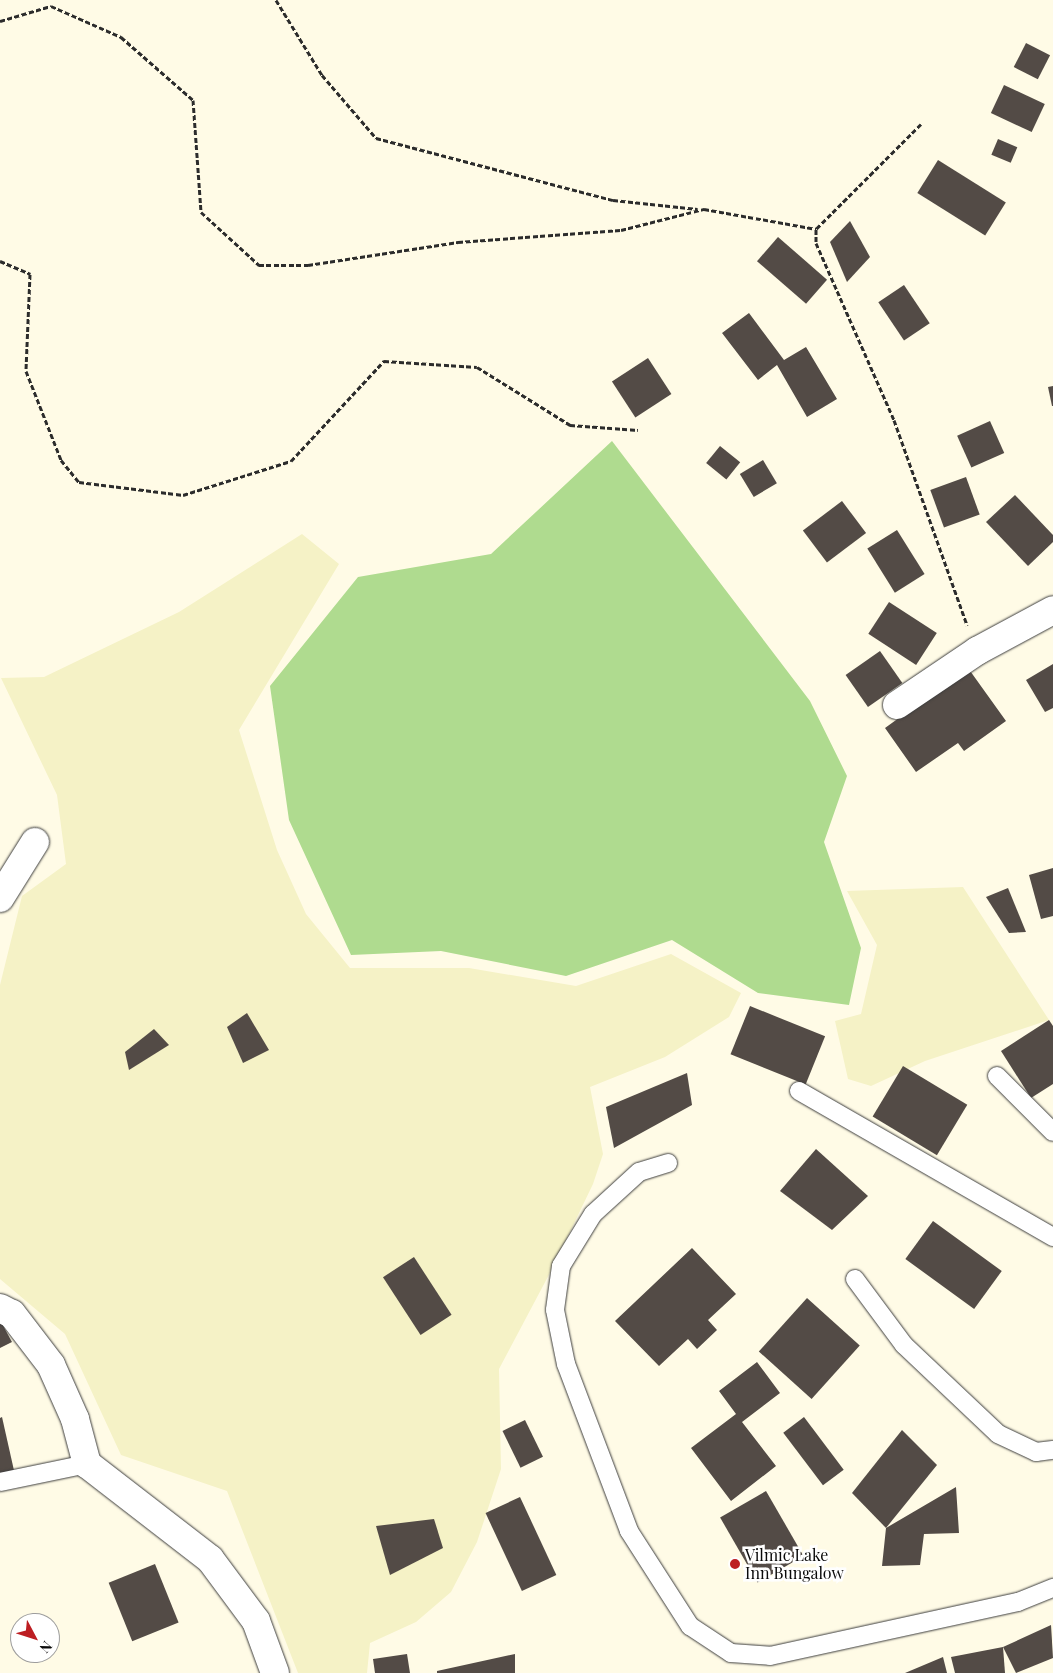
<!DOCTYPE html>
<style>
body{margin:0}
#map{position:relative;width:1053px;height:1673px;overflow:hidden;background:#fffbe6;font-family:"Playfair Display",serif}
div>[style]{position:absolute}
.farmland>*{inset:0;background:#f5f2c6}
.forest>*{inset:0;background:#afdb8f}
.building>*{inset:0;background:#534b46;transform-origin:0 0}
.path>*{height:3px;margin-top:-1.5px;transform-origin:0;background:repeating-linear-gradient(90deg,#2c2c2c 0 5px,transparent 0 7.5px)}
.roads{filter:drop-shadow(0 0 1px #3d3d3d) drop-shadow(0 0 1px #3d3d3d)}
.service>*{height:18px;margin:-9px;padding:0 9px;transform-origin:9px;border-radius:9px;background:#fff}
.minor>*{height:28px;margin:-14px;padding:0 14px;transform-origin:14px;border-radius:14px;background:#fff}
.dots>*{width:14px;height:14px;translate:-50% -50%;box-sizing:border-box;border:2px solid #fff;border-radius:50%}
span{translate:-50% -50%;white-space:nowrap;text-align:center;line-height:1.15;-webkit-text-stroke:5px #fff;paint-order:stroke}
.poi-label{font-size:16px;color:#0a0a0a}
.left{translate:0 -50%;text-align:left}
.north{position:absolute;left:10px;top:1613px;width:50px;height:50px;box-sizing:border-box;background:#fff;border:1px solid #9d9d9d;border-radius:50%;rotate:130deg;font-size:14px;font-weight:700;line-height:20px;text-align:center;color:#0a0a0a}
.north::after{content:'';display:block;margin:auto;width:18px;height:22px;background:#bd1e22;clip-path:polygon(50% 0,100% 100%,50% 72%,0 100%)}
</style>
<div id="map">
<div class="farmland">
<div style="clip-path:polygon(302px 534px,339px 564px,239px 730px,277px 850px,306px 914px,350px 968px,469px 968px,576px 986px,671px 954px,741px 993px,729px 1017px,665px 1057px,590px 1087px,603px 1154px,593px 1184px,552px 1269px,499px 1369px,501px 1469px,477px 1542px,451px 1592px,416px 1622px,370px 1643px,367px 1673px,298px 1673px,227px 1491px,121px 1455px,65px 1334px,0 1279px,0 985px,22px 896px,66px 864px,57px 795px,1px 678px,44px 677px,179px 612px)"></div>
<div style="clip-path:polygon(963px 887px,1049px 1020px,925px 1061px,871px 1086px,848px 1079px,835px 1021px,861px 1014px,877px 945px,847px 891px)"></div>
</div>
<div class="forest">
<div style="clip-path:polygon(612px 441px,810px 701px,847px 776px,824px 842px,861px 948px,849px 1005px,758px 993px,672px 940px,566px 976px,441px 951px,351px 955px,289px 820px,270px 686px,358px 577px,491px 554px)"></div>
</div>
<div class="building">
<div style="left:1026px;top:43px;width:27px;height:27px;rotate:27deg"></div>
<div style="left:1004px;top:85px;width:45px;height:31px;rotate:25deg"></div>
<div style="left:998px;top:139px;width:21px;height:17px;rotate:23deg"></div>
<div style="left:938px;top:160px;width:80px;height:39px;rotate:32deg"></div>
<div style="clip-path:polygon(850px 221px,870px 257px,847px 282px,830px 242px)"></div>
<div style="left:778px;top:237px;width:65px;height:32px;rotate:41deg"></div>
<div style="left:904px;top:285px;width:46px;height:31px;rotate:56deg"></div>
<div style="clip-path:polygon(749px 313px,784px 360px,806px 347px,837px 399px,807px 417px,777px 365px,758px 380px,722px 333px)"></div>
<div style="left:648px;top:358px;width:43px;height:43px;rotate:57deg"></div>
<div style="clip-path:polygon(1053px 386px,1053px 406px,1052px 406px,1048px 387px)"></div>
<div style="left:990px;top:421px;width:35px;height:36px;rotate:66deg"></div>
<div style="left:720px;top:446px;width:26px;height:22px;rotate:39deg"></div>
<div style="left:763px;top:460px;width:27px;height:27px;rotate:59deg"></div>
<div style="left:966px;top:477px;width:40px;height:38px;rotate:70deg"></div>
<div style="clip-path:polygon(1015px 495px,1053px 535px,1053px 542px,1028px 566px,986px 522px)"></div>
<div style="left:842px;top:501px;width:40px;height:49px;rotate:53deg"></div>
<div style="left:897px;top:530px;width:52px;height:35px;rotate:58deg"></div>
<div style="left:889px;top:602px;width:57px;height:38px;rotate:33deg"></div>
<div style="left:880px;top:651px;width:39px;height:42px;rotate:55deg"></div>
<div style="clip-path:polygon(1053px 664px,1053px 708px,1045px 712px,1026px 680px)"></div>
<div style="clip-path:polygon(968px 668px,1006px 721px,964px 751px,958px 743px,916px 772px,885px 728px)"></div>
<div style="clip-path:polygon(1053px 868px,1053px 916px,1041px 919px,1029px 875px)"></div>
<div style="clip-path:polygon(1008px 888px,1026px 932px,1009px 933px,986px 897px)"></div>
<div style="left:750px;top:1006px;width:81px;height:52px;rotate:22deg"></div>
<div style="clip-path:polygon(247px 1013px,269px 1050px,243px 1063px,227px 1027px)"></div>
<div style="clip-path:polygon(1049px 1020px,1053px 1026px,1053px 1084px,1031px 1098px,1001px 1051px)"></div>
<div style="clip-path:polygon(154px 1029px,169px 1045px,129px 1070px,125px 1052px)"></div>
<div style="left:903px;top:1066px;width:75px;height:59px;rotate:31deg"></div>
<div style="clip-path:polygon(687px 1073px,692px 1105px,614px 1148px,606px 1107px)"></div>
<div style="clip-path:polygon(816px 1149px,868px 1196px,832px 1230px,780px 1191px)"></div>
<div style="left:933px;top:1221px;width:85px;height:47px;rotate:36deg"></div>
<div style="clip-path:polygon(692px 1248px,736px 1294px,708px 1320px,717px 1330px,697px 1349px,688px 1339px,659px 1366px,615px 1321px)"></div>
<div style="left:414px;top:1257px;width:69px;height:37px;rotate:57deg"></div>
<div style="left:807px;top:1298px;width:71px;height:72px;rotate:42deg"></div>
<div style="clip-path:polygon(0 1320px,12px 1342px,0 1348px)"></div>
<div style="clip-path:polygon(757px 1362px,780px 1393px,742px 1422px,776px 1466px,731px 1501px,691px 1448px,736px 1414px,719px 1391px)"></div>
<div style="clip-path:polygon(2px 1417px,15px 1475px,0 1479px,0 1418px)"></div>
<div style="left:804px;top:1417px;width:66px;height:26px;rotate:53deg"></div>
<div style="left:525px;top:1420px;width:41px;height:25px;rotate:64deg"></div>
<div style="clip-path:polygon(902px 1430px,937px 1465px,886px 1528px,852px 1493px)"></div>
<div style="clip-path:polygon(956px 1487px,959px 1533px,924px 1534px,920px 1565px,882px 1566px,886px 1528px)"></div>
<div style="left:766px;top:1491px;width:75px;height:53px;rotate:60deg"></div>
<div style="left:520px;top:1497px;width:86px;height:38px;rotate:65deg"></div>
<div style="clip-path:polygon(434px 1519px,443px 1548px,390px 1575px,376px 1526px)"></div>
<div style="left:155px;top:1564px;width:63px;height:50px;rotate:68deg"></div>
<div style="clip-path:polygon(1051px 1625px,1053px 1658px,1016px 1673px,1003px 1647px)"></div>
<div style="clip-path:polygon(1003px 1647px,1005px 1673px,955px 1673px,951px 1657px)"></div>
<div style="clip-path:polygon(407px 1654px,410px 1673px,375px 1673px,373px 1659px)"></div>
<div style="clip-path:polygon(515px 1654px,515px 1673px,437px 1673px,437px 1671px)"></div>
<div style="clip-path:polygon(943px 1657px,947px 1673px,905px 1673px)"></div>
</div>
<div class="path">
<div style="left:276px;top:0;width:88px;rotate:58.5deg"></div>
<div style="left:322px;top:75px;width:83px;rotate:49.4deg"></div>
<div style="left:376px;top:138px;width:245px;rotate:14.7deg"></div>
<div style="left:613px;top:200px;width:85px;rotate:6deg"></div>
<div style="left:0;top:21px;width:53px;rotate:-16.4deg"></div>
<div style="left:51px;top:6px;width:77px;rotate:23.9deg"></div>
<div style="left:121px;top:37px;width:96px;rotate:41.2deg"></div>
<div style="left:193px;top:100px;width:112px;rotate:85.9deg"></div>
<div style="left:201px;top:212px;width:79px;rotate:42.4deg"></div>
<div style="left:259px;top:265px;width:49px"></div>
<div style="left:308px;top:265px;width:152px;rotate:-8.7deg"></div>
<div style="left:458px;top:242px;width:163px;rotate:-4.2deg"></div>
<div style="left:621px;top:230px;width:86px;rotate:-14.2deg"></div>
<div style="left:704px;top:209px;width:114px;rotate:10.1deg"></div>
<div style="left:921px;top:124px;width:148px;rotate:135deg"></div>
<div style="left:816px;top:229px;width:14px;rotate:90deg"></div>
<div style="left:816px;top:243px;width:193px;rotate:66.2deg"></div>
<div style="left:894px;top:420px;width:218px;rotate:70.4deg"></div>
<div style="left:0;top:261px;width:33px;rotate:23deg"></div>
<div style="left:30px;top:274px;width:97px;rotate:92.4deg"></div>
<div style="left:26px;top:371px;width:96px;rotate:68.5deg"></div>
<div style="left:61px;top:460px;width:28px;rotate:51deg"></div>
<div style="left:79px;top:482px;width:105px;rotate:7.1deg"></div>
<div style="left:183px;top:495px;width:113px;rotate:-17.5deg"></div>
<div style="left:291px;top:461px;width:137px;rotate:-47.1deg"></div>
<div style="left:384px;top:361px;width:93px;rotate:3.7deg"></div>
<div style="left:477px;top:367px;width:110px;rotate:31.9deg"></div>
<div style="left:570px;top:425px;width:68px;rotate:4.2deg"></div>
</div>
<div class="roads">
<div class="service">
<div style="left:997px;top:1076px;width:79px;rotate:45deg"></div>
<div style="left:799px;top:1091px;width:293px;rotate:29.9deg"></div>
<div style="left:668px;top:1163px;width:30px;rotate:163deg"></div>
<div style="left:639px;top:1172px;width:62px;rotate:137.6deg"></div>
<div style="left:593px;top:1214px;width:61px;rotate:121.6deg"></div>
<div style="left:561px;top:1266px;width:44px;rotate:97.8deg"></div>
<div style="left:555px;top:1310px;width:55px;rotate:78.5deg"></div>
<div style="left:566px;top:1364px;width:178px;rotate:69.3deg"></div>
<div style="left:629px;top:1531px;width:113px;rotate:57.3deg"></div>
<div style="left:690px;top:1626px;width:49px;rotate:33.4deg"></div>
<div style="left:731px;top:1653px;width:39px;rotate:4deg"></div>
<div style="left:770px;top:1656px;width:254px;rotate:-12.3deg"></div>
<div style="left:1018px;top:1602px;width:38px;rotate:-22deg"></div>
<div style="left:855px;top:1279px;width:82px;rotate:53.4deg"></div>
<div style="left:904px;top:1345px;width:129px;rotate:43.4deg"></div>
<div style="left:998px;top:1434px;width:42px;rotate:25.3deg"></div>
<div style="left:1036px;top:1452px;width:17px;rotate:-7deg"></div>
<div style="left:0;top:1482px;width:89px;rotate:-11.7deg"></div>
</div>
<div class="minor">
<div style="left:897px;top:705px;width:97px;rotate:-34deg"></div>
<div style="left:977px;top:651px;width:86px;rotate:-28.3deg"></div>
<div style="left:0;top:898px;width:66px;rotate:-58deg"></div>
<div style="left:0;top:1308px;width:13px;rotate:27deg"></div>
<div style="left:12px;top:1314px;width:64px;rotate:52.6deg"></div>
<div style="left:51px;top:1365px;width:59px;rotate:66deg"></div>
<div style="left:75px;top:1419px;width:47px;rotate:75.1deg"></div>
<div style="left:87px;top:1464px;width:155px;rotate:37.7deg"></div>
<div style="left:210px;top:1559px;width:77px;rotate:53.4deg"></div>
<div style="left:256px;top:1621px;width:55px;rotate:69.9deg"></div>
</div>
</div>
<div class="dots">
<div style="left:735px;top:1564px;background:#bd1e22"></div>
</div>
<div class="poi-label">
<span class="left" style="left:745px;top:1564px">Vilmic Lake<br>Inn Bungalow</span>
</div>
<div class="north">N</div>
</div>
